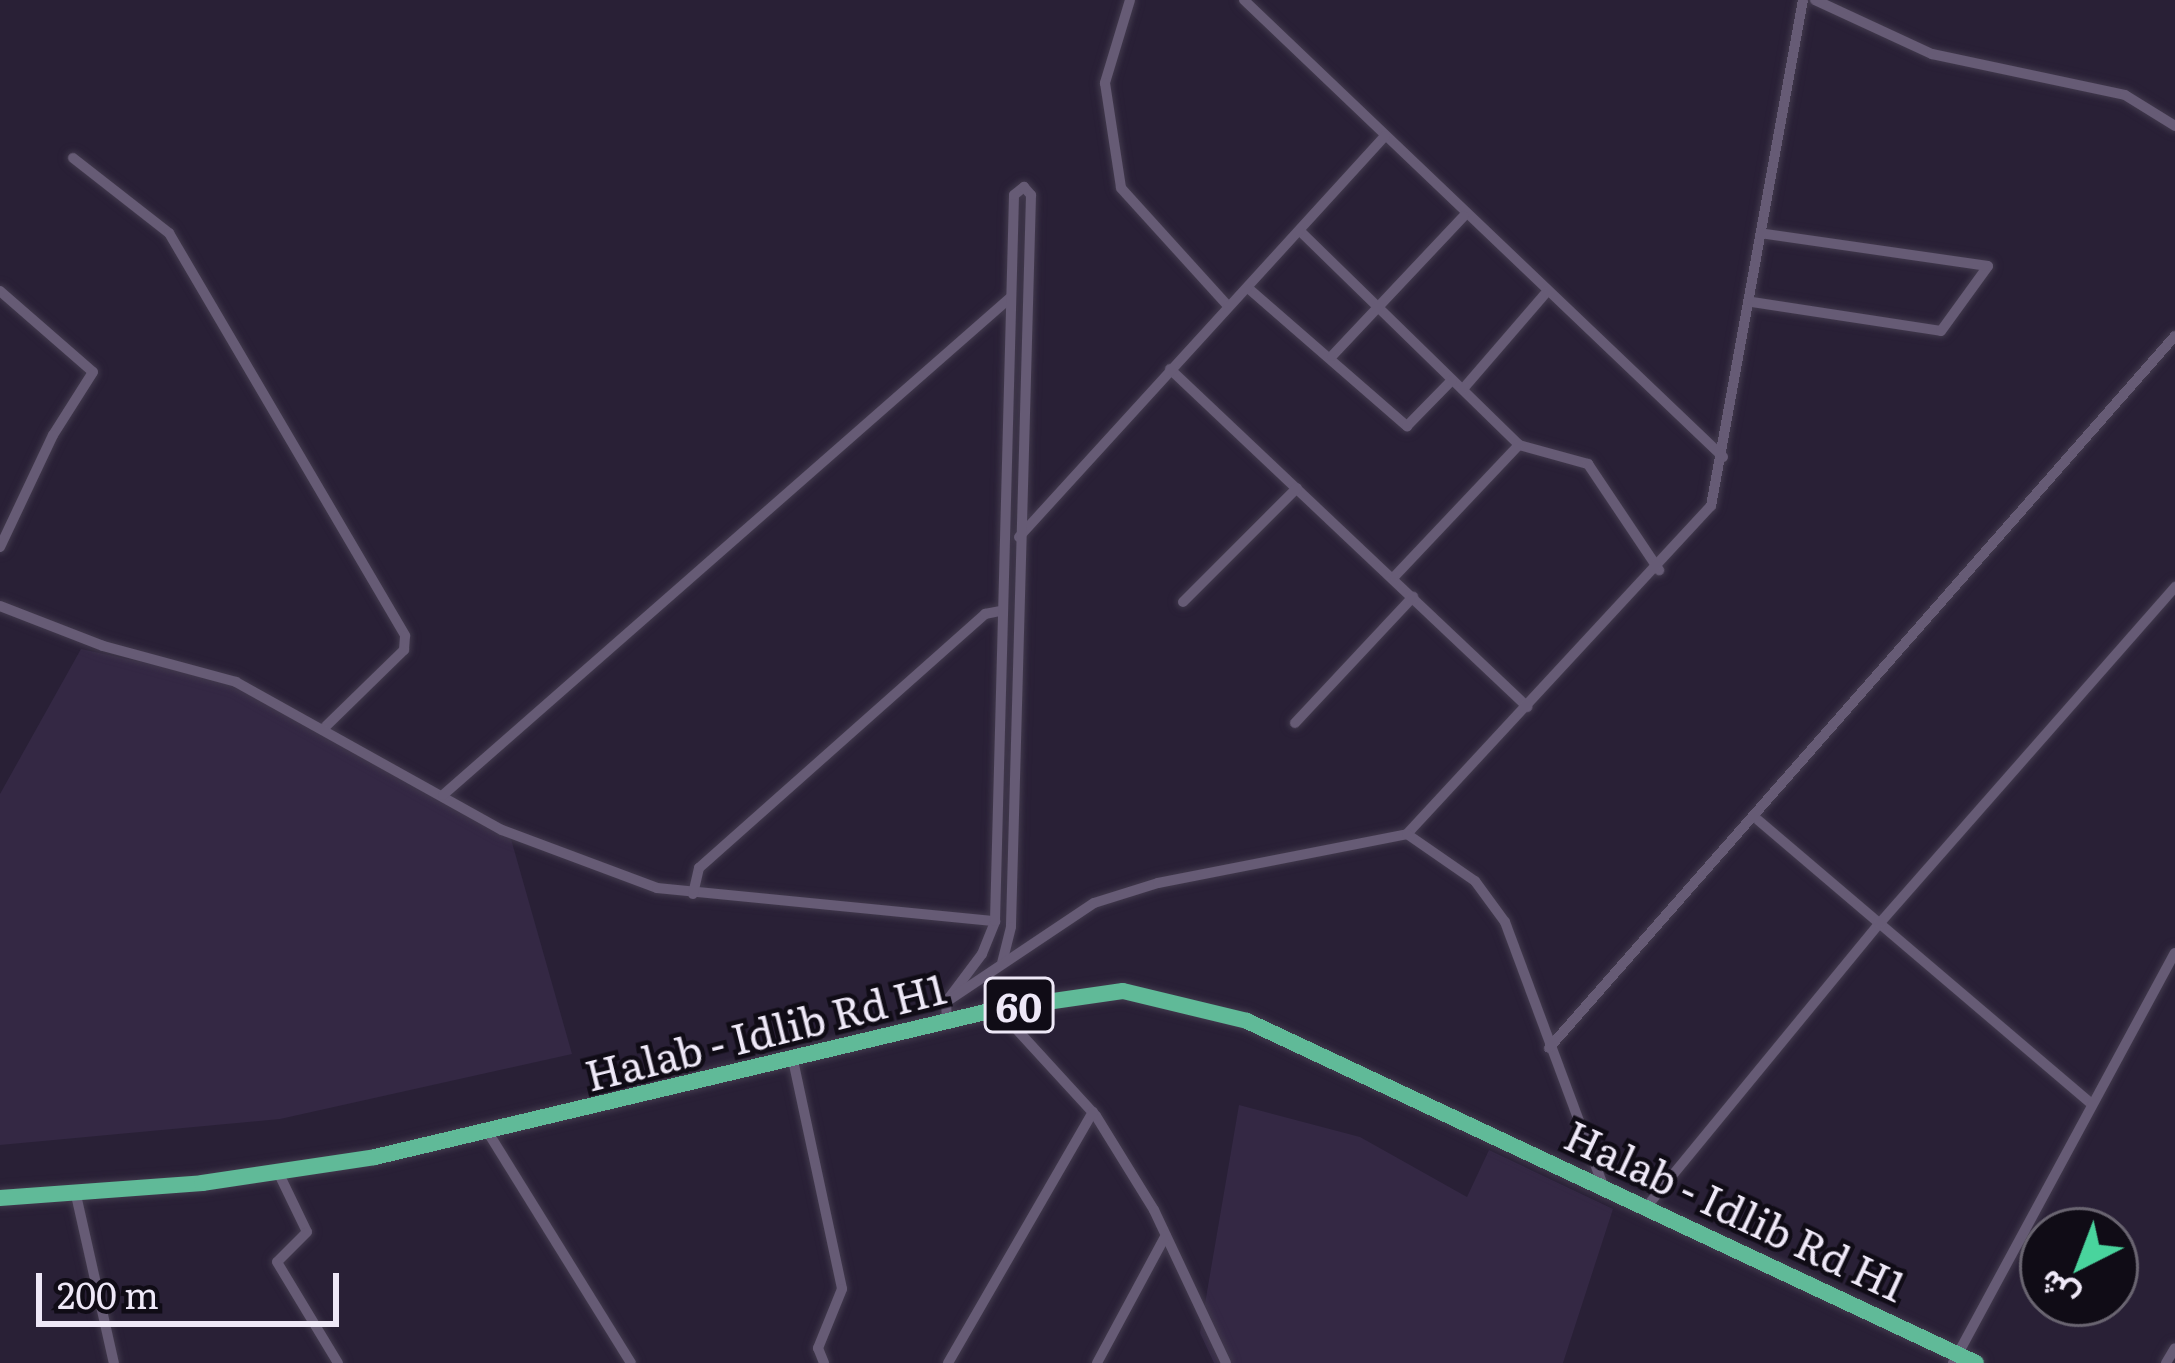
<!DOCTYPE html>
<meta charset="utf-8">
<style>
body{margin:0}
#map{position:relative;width:2175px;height:1363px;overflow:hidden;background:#292036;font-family:Literata,Vazirmatn,serif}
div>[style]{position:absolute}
.built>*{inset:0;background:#342844}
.roads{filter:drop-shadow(0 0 3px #423a4d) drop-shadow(0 0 3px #423a4d)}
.minor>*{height:10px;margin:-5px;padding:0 5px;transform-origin:5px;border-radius:5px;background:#665b75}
.trunk>*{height:16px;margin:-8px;padding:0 8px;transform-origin:8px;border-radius:8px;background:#60ba98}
span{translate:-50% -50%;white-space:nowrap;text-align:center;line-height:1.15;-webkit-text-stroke:9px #100c16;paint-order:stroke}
.shield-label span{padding:3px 9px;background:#100c16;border:3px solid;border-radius:9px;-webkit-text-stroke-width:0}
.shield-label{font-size:39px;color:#eee8f7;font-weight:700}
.street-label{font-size:42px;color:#eee8f7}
.north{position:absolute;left:2019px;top:1207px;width:120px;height:120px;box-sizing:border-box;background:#100c16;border:3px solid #696470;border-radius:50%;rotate:222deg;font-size:33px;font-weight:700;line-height:48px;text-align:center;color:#eee8f7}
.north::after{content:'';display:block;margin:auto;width:42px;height:54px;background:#49d49d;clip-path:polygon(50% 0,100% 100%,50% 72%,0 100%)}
.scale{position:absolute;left:36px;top:1273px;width:303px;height:54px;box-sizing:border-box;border:6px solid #eee8f7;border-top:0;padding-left:15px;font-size:36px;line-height:42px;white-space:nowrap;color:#eee8f7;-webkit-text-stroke:9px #100c16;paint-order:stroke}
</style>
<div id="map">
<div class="built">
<div style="clip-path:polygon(81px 649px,245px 684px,511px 839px,572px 1054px,280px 1119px,0 1145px,0 794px)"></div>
<div style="clip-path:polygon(1239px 1105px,1360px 1137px,1467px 1197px,1489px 1150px,1613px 1209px,1563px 1363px,1214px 1363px,1200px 1333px)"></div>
</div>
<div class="roads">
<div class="minor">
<div style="left:1130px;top:0;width:87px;rotate:106.8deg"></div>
<div style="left:1105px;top:83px;width:106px;rotate:81.3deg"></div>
<div style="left:1121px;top:188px;width:159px;rotate:47.8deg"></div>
<div style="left:1244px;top:0;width:662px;rotate:43.65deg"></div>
<div style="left:1815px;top:0;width:129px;rotate:24.8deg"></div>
<div style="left:1932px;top:54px;width:197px;rotate:12deg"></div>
<div style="left:2125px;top:95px;width:59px;rotate:31.8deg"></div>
<div style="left:73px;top:158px;width:122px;rotate:38deg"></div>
<div style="left:169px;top:233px;width:467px;rotate:59.6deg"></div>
<div style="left:405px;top:636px;width:14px;rotate:94deg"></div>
<div style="left:404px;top:650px;width:109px;rotate:135.7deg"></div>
<div style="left:1300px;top:231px;width:306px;rotate:44.3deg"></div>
<div style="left:1519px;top:445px;width:72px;rotate:15.4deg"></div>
<div style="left:1588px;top:464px;width:128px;rotate:56.2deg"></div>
<div style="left:1248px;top:288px;width:211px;rotate:41deg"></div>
<div style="left:1407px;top:426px;width:64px;rotate:-45.6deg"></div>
<div style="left:0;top:291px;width:123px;rotate:41.1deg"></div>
<div style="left:93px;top:372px;width:75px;rotate:122.4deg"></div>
<div style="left:53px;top:435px;width:124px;rotate:115.3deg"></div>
<div style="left:1752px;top:302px;width:191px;rotate:8.7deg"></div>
<div style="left:1941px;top:331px;width:80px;rotate:-54.1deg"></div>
<div style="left:1988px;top:266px;width:225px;rotate:-171.8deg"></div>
<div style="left:1332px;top:356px;width:192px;rotate:-46.7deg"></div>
<div style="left:1170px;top:369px;width:492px;rotate:43.4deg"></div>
<div style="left:1463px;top:389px;width:125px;rotate:-49.2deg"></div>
<div style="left:1019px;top:537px;width:543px;rotate:-47.61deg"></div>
<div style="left:1394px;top:577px;width:182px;rotate:-46.6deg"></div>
<div style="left:1183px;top:602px;width:161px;rotate:-45deg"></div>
<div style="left:0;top:606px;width:110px;rotate:21.2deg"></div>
<div style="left:103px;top:646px;width:138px;rotate:15.1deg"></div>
<div style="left:236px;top:682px;width:304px;rotate:29.1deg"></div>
<div style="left:502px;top:830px;width:165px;rotate:20.5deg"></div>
<div style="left:657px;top:888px;width:340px;rotate:5.6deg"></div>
<div style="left:1295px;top:723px;width:173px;rotate:-46.9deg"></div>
<div style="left:443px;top:795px;width:755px;rotate:-41.24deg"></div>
<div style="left:1758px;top:820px;width:438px;rotate:40.4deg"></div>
<div style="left:1407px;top:834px;width:447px;rotate:-47.2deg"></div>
<div style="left:1711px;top:506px;width:514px;rotate:-79.7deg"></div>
<div style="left:693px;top:894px;width:27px;rotate:-77deg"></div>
<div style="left:699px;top:868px;width:383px;rotate:-41.6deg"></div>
<div style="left:985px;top:614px;width:16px;rotate:-11deg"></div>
<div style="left:946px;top:1002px;width:60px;rotate:-53.1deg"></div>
<div style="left:982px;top:954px;width:35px;rotate:-68deg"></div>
<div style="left:995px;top:921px;width:726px;rotate:-88.5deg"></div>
<div style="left:1014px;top:195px;width:13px;rotate:-39deg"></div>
<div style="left:1024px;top:187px;width:11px;rotate:49deg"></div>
<div style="left:1031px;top:195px;width:732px;rotate:91.57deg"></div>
<div style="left:1011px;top:927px;width:36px;rotate:104deg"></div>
<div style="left:998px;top:1009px;width:145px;rotate:47.5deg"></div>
<div style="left:1096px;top:1116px;width:110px;rotate:58.3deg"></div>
<div style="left:1154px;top:1210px;width:169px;rotate:64.8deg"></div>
<div style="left:947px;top:1021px;width:19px;rotate:-93deg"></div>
<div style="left:946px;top:1002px;width:178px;rotate:-33.8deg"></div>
<div style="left:1094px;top:903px;width:67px;rotate:-17.4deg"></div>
<div style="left:1158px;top:883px;width:254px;rotate:-11.1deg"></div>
<div style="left:1407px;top:834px;width:83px;rotate:34.7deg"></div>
<div style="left:1475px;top:881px;width:51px;rotate:53.8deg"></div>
<div style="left:1505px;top:922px;width:281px;rotate:69.6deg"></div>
<div style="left:1549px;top:1048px;width:948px;rotate:-48.68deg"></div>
<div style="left:793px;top:1060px;width:234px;rotate:77.9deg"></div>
<div style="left:842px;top:1289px;width:64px;rotate:112.1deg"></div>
<div style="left:818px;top:1348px;width:16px;rotate:68deg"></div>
<div style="left:489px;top:1134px;width:269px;rotate:58.2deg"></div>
<div style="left:279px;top:1174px;width:64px;rotate:64.2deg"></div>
<div style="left:307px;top:1232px;width:42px;rotate:135deg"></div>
<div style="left:277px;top:1262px;width:118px;rotate:58.9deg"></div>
<div style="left:76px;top:1195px;width:172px;rotate:77.3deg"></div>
<div style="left:1648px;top:1205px;width:364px;rotate:-50.6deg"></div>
<div style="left:1879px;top:924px;width:449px;rotate:-48.7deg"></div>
<div style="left:948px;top:1363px;width:290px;rotate:-60deg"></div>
<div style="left:1097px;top:1363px;width:145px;rotate:-61.7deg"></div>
<div style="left:1953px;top:1363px;width:466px;rotate:-61.6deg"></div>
<div style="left:2166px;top:1363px;width:17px;rotate:-59deg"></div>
</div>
<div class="trunk">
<div style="left:0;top:1198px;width:203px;rotate:-4.2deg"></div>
<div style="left:202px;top:1183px;width:175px;rotate:-8.5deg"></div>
<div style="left:375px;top:1157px;width:640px;rotate:-13.36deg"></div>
<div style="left:998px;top:1009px;width:126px;rotate:-8.2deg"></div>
<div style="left:1123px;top:991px;width:128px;rotate:13.6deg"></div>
<div style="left:1247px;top:1021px;width:805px;rotate:25.13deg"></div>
</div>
</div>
<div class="shield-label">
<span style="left:1019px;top:1005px">60</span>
</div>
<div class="street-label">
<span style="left:765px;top:1030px;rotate:-14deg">Halab - Idlib Rd H1</span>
<span style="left:1736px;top:1209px;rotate:25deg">Halab - Idlib Rd H1</span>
</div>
<div class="north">ش</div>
<div class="scale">200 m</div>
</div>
